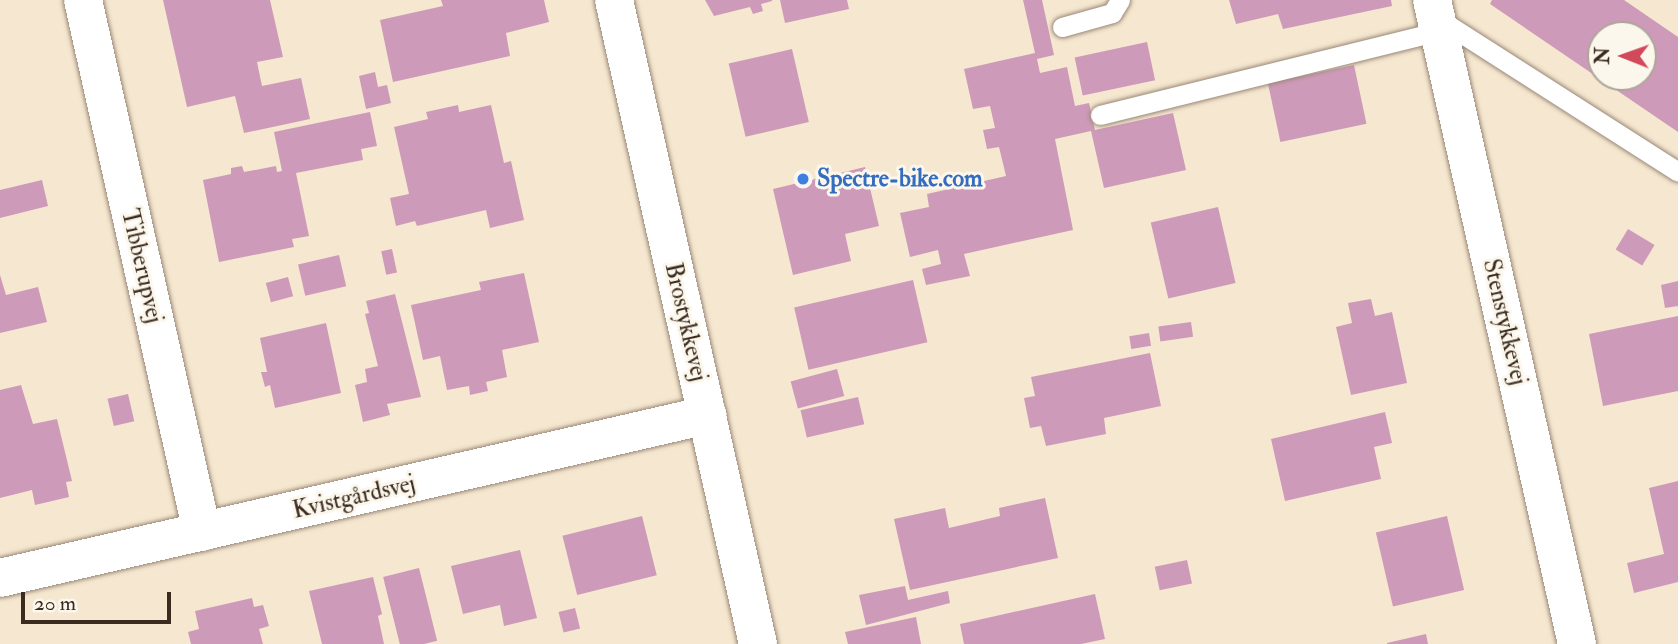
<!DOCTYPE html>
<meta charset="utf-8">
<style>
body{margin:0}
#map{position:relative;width:1678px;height:644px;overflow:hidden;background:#f6e7d0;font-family:"IM FELL Double Pica",serif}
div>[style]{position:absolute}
.building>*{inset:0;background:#ce9ab9;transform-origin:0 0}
.roads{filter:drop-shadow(0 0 2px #988877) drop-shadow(0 0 2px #988877)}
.service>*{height:19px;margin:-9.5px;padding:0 9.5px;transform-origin:9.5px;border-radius:9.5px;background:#fff}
.minor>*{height:38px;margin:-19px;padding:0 19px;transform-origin:19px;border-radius:19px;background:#fff}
.tertiary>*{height:38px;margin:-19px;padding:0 19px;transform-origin:19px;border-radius:19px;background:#fff}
.dots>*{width:19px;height:19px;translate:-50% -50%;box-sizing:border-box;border:4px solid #fbf7ec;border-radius:50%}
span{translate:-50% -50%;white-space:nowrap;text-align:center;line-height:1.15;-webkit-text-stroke:6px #fbf7ec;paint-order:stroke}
.shop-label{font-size:24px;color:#366cbe;font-weight:700}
.left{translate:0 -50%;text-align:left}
.street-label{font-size:24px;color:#3b2a1e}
.north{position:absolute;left:1587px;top:21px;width:70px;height:70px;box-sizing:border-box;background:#fbf7ec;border:2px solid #aea59a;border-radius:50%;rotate:271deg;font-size:19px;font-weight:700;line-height:28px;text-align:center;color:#3b2a1e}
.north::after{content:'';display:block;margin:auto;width:24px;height:32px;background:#d1495b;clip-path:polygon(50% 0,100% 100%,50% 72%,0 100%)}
.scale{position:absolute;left:21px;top:592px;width:150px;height:32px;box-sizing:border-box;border:4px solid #3b2a1e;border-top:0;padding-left:9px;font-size:21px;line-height:24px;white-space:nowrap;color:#3b2a1e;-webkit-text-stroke:5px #fbf7ec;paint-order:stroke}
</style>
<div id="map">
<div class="building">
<div style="clip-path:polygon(163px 0,270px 0,283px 57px,257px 62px,262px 86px,301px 78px,310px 119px,244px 133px,235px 96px,187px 107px)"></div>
<div style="clip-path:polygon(441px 0,544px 0,549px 22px,506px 33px,510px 56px,393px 82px,380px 20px,443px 6px)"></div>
<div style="clip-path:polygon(705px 0,772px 0,772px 1px,761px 4px,763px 11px,753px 14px,750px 7px,714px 16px)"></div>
<div style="clip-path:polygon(780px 0,847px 0,849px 9px,785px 23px)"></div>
<div style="clip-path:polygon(1023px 0,1042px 0,1054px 55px,1037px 59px,1040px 73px,1067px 67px,1075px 106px,1089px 103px,1095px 130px,1173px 113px,1186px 170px,1104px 188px,1091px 131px,1055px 139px,1073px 230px,964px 254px,970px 276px,926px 285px,922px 269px,941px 264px,938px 250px,910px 257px,900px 213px,929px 207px,927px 194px,1006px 176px,999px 147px,987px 149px,983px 130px,995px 128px,990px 106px,973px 109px,964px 69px,1035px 53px)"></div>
<div style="clip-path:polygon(1229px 0,1391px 0,1392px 6px,1283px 29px,1278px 14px,1236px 24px)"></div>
<div style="clip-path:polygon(evenodd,1492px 0,1624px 0,1678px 37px,1678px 132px,1490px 4px,1492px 0,1601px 35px,1643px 35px,1643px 77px,1601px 77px,1601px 35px)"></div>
<div style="left:1147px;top:42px;width:39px;height:74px;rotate:78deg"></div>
<div style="left:792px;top:49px;width:75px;height:65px;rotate:77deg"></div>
<div style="left:1354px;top:65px;width:60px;height:88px;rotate:78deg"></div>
<div style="clip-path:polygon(375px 72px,378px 87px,387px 85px,391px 103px,366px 109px,359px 76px)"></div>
<div style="clip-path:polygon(458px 105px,459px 112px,491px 105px,504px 163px,511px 161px,524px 220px,490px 228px,486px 210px,417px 226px,415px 221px,396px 226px,390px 198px,409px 194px,394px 127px,428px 119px,426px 112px)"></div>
<div style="clip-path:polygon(370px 112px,377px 146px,361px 149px,363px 160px,296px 173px,309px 236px,292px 239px,294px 247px,219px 262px,203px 180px,231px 174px,231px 168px,242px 166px,244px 172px,276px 166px,277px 172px,282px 171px,274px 132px)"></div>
<div style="clip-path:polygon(865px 167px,879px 226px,845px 234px,851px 261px,793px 275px,773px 189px)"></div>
<div style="clip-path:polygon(42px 180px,48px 206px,0 218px,0 190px)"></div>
<div style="left:1218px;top:207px;width:78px;height:69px;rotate:77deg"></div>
<div style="left:1628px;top:229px;width:31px;height:24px;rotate:31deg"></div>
<div style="left:392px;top:249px;width:24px;height:11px;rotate:78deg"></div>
<div style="left:339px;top:255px;width:32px;height:42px;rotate:77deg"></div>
<div style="clip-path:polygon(524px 273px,539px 342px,502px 350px,507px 377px,486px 382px,488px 391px,470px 395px,469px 386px,447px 390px,440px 356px,423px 360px,411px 305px,481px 290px,479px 282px)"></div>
<div style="clip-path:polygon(0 275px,6px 295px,38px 287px,47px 322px,0 333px)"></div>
<div style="left:288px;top:277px;width:20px;height:23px;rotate:75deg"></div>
<div style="left:913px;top:280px;width:64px;height:122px;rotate:77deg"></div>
<div style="clip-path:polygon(1678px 281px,1678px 306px,1665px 308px,1661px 285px)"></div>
<div style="clip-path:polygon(395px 294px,421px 397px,387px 404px,390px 415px,363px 422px,355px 385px,367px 382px,365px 369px,378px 366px,365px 314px,369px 313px,366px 301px)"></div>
<div style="clip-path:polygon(1371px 299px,1375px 316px,1392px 312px,1407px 383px,1351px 395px,1336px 327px,1352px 323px,1348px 303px)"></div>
<div style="clip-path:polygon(1678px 316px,1678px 391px,1603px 406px,1589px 334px)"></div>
<div style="left:1191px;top:322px;width:15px;height:33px;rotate:82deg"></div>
<div style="clip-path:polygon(326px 323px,341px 393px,275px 408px,270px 385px,265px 387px,261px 372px,267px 372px,260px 338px)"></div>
<div style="left:1149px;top:333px;width:13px;height:20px;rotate:81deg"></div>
<div style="clip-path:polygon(1150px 353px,1161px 406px,1104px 418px,1106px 434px,1046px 446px,1041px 426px,1030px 428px,1024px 398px,1035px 396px,1031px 377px)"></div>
<div style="left:837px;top:369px;width:28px;height:48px;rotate:75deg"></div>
<div style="clip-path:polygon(21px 385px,33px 424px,57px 419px,72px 481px,66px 482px,69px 497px,35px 505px,32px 490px,0 498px,0 390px)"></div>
<div style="left:128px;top:394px;width:28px;height:21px;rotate:77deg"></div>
<div style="left:858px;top:397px;width:28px;height:59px;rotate:77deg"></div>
<div style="clip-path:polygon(1385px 412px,1392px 443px,1374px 447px,1381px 479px,1285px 501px,1271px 439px)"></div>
<div style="clip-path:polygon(1678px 481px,1678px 582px,1634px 593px,1627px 563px,1664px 554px,1649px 488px)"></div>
<div style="clip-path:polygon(1045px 498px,1058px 558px,910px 590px,894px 519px,945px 508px,949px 528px,1000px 516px,999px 508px)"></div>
<div style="left:642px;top:516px;width:61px;height:82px;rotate:76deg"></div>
<div style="left:1447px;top:516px;width:76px;height:73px;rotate:77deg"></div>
<div style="clip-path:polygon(520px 550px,537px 618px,504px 626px,500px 605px,463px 614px,451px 566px)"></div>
<div style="left:1187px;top:560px;width:24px;height:33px;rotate:78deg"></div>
<div style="left:419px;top:568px;width:75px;height:37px;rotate:76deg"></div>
<div style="clip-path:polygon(373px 577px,382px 614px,378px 616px,384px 644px,322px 644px,309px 591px)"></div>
<div style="clip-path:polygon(905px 586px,908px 600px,948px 591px,950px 603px,866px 625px,859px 595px)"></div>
<div style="clip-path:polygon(1095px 594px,1105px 639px,1081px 644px,964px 644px,960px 624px)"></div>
<div style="clip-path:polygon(252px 598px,254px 607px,263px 605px,269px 626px,259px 629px,263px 644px,191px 644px,188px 632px,199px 629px,195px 611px)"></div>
<div style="left:575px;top:608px;width:21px;height:17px;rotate:76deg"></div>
<div style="clip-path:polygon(916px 617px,921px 644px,848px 644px,845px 632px)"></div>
<div style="clip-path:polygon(1426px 634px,1428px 644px,1387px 644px,1387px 643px)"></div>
</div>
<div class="roads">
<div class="service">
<div style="left:1436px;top:17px;width:287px;rotate:32.6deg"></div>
<div style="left:1062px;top:27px;width:52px;rotate:-15.6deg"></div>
<div style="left:1112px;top:13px;width:15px;rotate:-58deg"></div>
<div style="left:1100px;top:115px;width:349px;rotate:-13.9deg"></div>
</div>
<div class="minor">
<div style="left:83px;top:0;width:545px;rotate:77.39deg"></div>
<div style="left:1432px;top:0;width:660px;rotate:77.31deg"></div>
<div style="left:0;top:578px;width:726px;rotate:-12.98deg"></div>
</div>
<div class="tertiary">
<div style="left:614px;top:0;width:660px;rotate:77.4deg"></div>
</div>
</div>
<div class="dots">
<div style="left:803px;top:179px;background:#3f7fe0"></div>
</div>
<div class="shop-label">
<span class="left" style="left:817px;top:179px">Spectre-bike.com</span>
</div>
<div class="street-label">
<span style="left:142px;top:266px;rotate:77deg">Tibberupvej</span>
<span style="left:686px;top:322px;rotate:77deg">Brostykkevej</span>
<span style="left:1505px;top:322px;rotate:77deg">Stenstykkevej</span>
<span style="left:354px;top:497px;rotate:-13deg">Kvistgårdsvej</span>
</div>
<div class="north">N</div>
<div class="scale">20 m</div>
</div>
